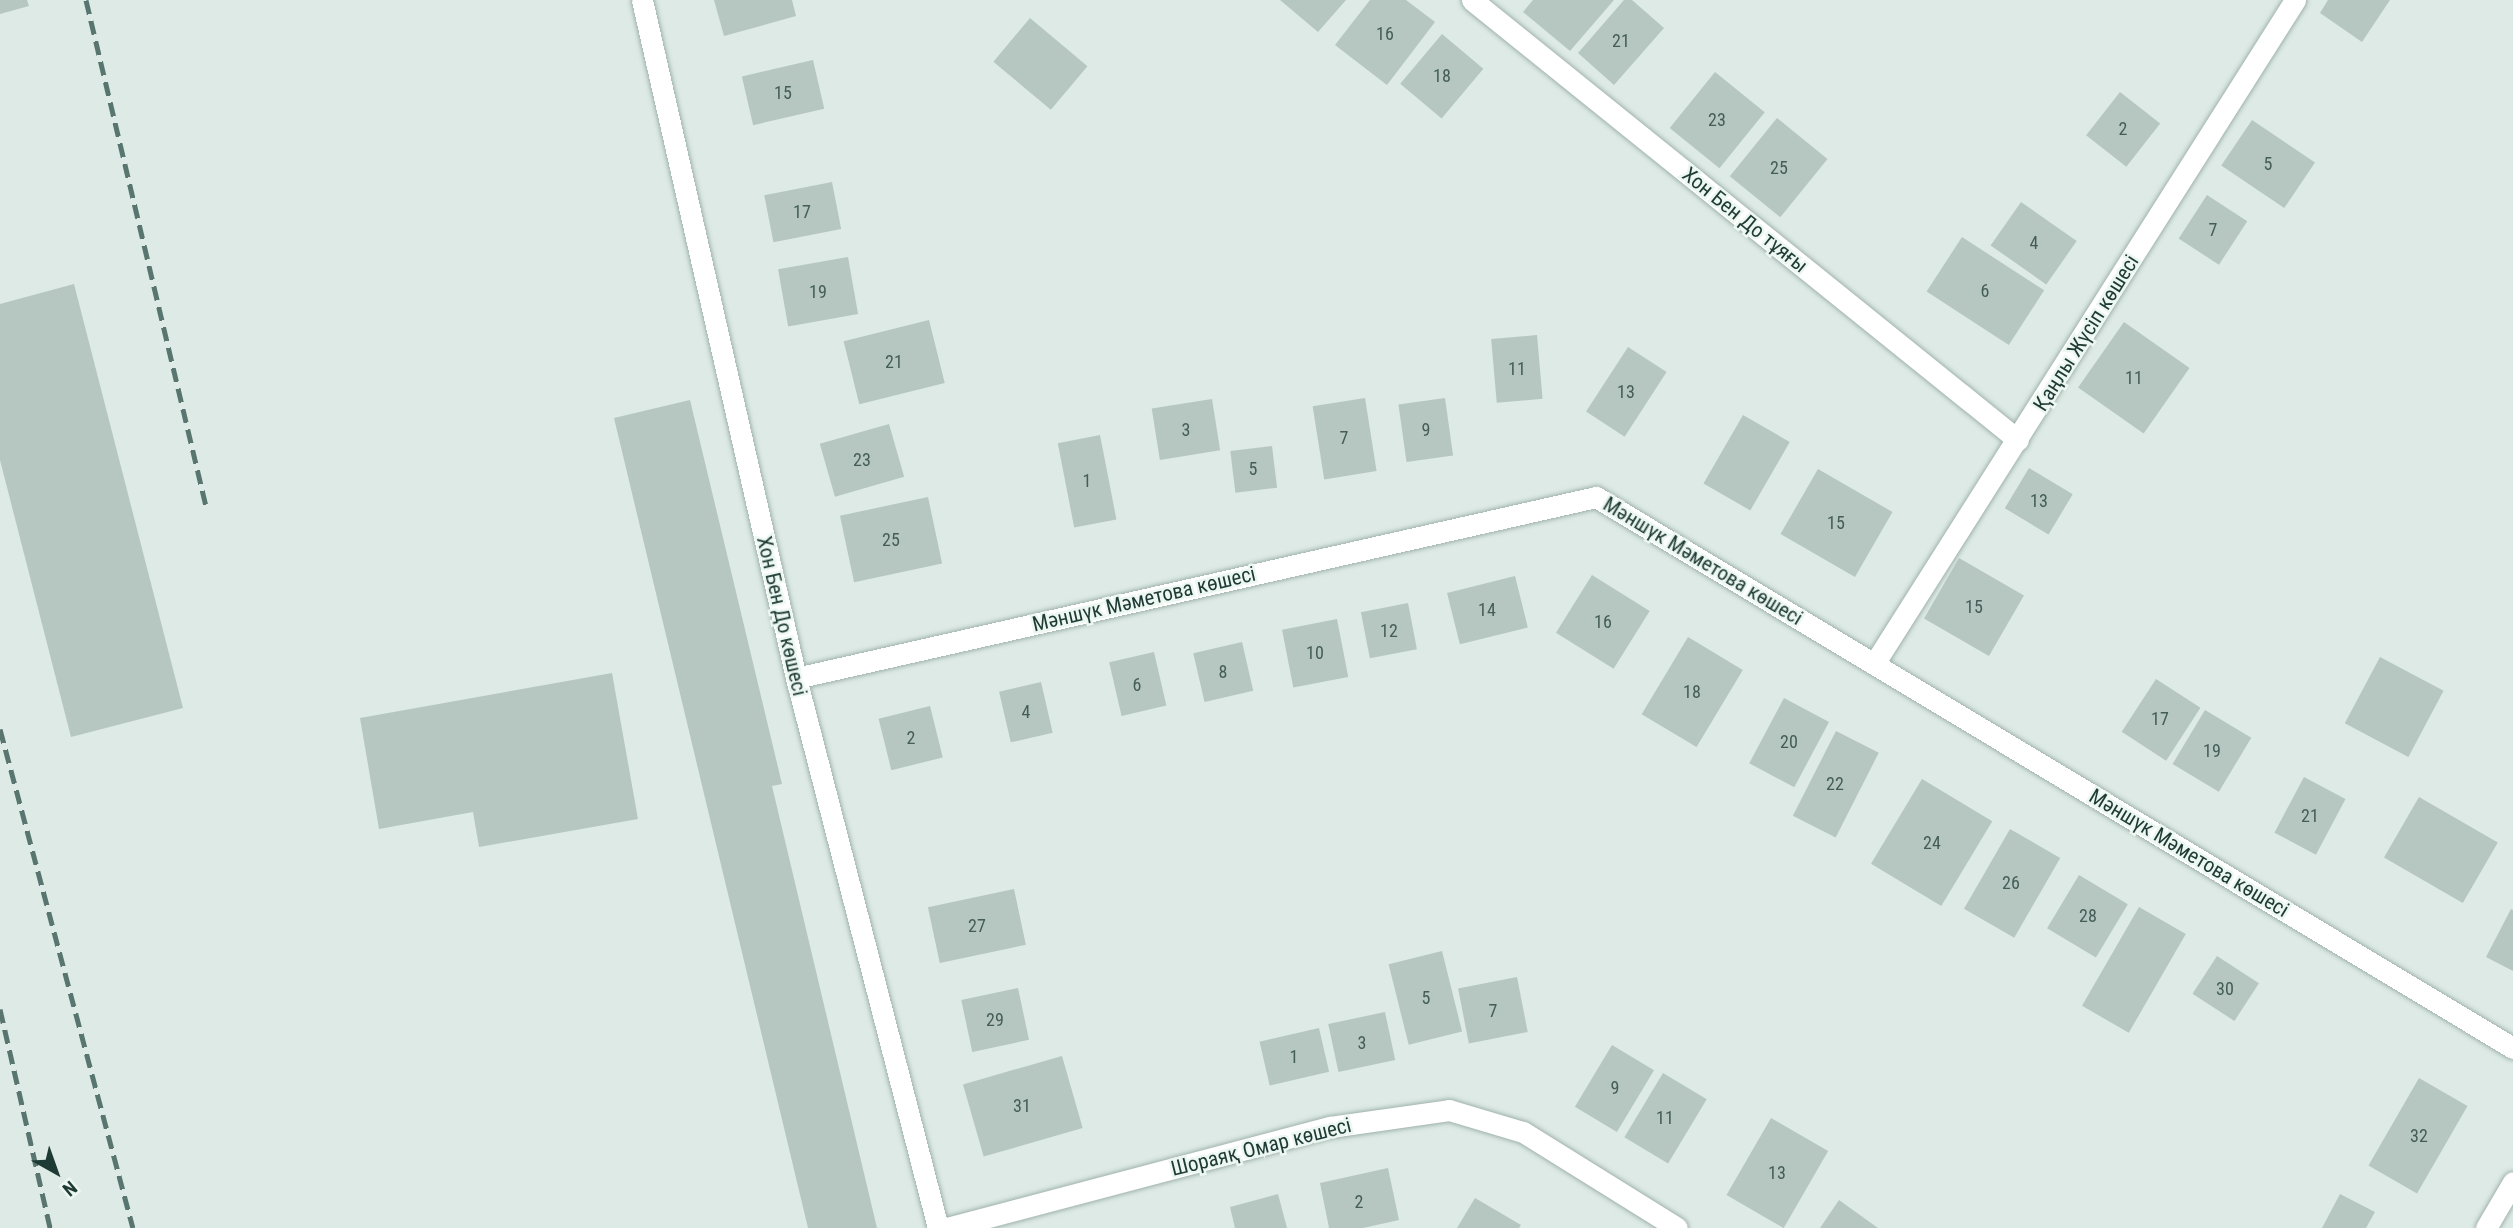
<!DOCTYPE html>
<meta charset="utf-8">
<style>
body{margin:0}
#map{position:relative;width:2513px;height:1228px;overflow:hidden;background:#ddeae5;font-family:"Roboto Condensed",sans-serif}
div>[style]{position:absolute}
.building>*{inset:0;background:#b6c7c1;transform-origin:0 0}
.roads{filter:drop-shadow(0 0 2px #a0b2ac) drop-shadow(0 0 2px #a0b2ac)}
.minor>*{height:21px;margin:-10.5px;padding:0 10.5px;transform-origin:10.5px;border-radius:10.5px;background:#fff}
.tertiary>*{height:21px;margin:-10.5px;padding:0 10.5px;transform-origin:10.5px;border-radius:10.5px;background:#fff}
.rail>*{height:5px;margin-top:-2.5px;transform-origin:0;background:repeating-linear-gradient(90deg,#58766f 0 14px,transparent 0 21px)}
span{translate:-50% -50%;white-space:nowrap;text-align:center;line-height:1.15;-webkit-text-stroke:5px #edf7f2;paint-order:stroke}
.number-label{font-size:18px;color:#445d57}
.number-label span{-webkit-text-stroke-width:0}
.street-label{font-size:21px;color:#1e3a34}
.north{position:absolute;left:21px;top:1137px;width:70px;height:70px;-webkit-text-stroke:5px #edf7f2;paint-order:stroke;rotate:140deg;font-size:19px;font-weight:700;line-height:28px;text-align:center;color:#1e3a34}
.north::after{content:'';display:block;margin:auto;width:24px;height:32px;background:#1e3a34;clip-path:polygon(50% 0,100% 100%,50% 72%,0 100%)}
</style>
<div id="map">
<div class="building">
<div style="clip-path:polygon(0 0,27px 0,29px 6px,0 14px)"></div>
<div style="clip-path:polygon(714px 0,792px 0,796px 16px,724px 36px)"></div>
<div style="clip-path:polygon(1280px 0,1346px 0,1318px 32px)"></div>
<div style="clip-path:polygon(1370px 0,1406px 0,1435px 22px,1387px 85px,1335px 45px)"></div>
<div style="clip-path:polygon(1533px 0,1614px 0,1570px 51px,1523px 12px)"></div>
<div style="clip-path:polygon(1624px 0,1632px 0,1664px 28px,1614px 85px,1578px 53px)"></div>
<div style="clip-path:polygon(2328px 0,2390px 0,2362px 42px,2320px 13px)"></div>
<div style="left:1030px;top:18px;width:75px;height:57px;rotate:40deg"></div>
<div style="left:1442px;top:34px;width:54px;height:65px;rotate:40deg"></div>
<div style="left:813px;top:60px;width:50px;height:73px;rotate:77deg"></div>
<div style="left:1715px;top:72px;width:64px;height:72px;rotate:39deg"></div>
<div style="left:2120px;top:92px;width:51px;height:55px;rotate:38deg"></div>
<div style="left:1777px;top:118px;width:65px;height:75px;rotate:39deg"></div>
<div style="left:2252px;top:120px;width:76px;height:55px;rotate:34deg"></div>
<div style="left:832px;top:182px;width:48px;height:69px;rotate:79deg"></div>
<div style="left:2207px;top:195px;width:48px;height:52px;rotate:33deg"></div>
<div style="left:2021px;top:202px;width:68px;height:53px;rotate:35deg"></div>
<div style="left:1962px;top:237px;width:98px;height:65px;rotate:33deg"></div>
<div style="left:848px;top:257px;width:58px;height:71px;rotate:80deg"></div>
<div style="clip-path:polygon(74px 284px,183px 708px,71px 737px,0 460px,0 304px)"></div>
<div style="left:929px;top:320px;width:65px;height:88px;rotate:76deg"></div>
<div style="left:2124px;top:322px;width:80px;height:80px;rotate:35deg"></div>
<div style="left:1537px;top:335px;width:64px;height:46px;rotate:85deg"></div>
<div style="left:1628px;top:347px;width:46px;height:77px;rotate:33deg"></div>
<div style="left:1365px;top:398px;width:74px;height:53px;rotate:81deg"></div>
<div style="left:1445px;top:398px;width:58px;height:47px;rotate:82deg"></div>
<div style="left:1212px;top:399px;width:52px;height:61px;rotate:81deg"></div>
<div style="clip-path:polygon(690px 400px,782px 784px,772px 786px,877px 1228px,808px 1228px,614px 418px)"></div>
<div style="left:1743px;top:415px;width:54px;height:79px;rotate:30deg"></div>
<div style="left:889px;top:424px;width:55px;height:72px;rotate:74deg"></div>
<div style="left:1100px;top:435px;width:86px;height:43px;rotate:79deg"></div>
<div style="left:1272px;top:446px;width:42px;height:42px;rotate:83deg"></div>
<div style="left:2029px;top:468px;width:51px;height:47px;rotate:31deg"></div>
<div style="left:1818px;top:469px;width:86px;height:75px;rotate:30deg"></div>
<div style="left:928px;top:497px;width:68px;height:90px;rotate:78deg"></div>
<div style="left:1959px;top:558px;width:75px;height:70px;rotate:30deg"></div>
<div style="left:1592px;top:575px;width:68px;height:68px;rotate:32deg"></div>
<div style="left:1515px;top:576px;width:53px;height:70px;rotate:76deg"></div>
<div style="left:1408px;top:603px;width:47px;height:48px;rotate:79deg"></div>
<div style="left:1337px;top:619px;width:59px;height:56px;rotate:79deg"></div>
<div style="left:1688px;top:637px;width:64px;height:90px;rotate:31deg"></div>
<div style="left:1242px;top:642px;width:50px;height:50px;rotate:77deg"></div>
<div style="left:1154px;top:652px;width:55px;height:46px;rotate:77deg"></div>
<div style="left:2380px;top:657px;width:72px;height:75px;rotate:28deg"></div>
<div style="clip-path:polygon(612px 673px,638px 819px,479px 847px,473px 812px,379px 829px,360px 718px)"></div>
<div style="left:2156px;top:679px;width:53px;height:63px;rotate:33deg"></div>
<div style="left:1041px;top:682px;width:52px;height:43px;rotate:77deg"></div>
<div style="left:1784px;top:698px;width:51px;height:74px;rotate:28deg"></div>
<div style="left:930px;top:706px;width:53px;height:53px;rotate:76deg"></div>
<div style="left:2205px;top:710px;width:54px;height:63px;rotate:31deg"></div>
<div style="left:1836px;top:731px;width:48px;height:95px;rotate:27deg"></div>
<div style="left:2304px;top:777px;width:47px;height:63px;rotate:28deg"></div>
<div style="left:1922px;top:779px;width:82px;height:99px;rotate:31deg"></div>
<div style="left:2419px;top:797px;width:91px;height:70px;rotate:30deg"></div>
<div style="left:2010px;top:829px;width:58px;height:92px;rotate:30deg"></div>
<div style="left:2079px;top:875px;width:57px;height:62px;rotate:31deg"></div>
<div style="left:1014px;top:889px;width:57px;height:88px;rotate:78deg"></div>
<div style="left:2139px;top:907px;width:54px;height:114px;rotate:30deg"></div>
<div style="clip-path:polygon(2511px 909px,2513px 910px,2513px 971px,2486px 957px)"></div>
<div style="left:1442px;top:951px;width:83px;height:55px;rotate:76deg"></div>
<div style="left:2217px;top:956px;width:50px;height:45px;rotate:33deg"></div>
<div style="left:1517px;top:977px;width:56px;height:60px;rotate:79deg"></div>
<div style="left:1018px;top:988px;width:53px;height:58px;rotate:78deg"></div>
<div style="left:1385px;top:1012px;width:49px;height:58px;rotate:78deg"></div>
<div style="left:1319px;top:1028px;width:45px;height:61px;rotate:77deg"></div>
<div style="left:1612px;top:1045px;width:49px;height:72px;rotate:31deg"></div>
<div style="left:1062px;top:1056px;width:75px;height:103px;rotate:74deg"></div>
<div style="left:1663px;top:1073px;width:51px;height:75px;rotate:31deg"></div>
<div style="left:2419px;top:1078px;width:56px;height:101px;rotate:30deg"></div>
<div style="left:1771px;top:1118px;width:66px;height:89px;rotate:30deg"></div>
<div style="clip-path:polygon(1388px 1168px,1399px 1220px,1363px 1228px,1329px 1228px,1320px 1183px)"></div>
<div style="clip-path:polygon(1278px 1194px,1287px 1228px,1235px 1228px,1230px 1207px)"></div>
<div style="clip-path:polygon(2340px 1194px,2375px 1212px,2366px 1228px,2322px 1228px)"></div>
<div style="clip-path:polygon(1475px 1198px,1521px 1225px,1519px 1228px,1457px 1228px)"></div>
<div style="clip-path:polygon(1839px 1200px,1878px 1228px,1820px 1228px)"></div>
</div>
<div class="roads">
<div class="minor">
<div style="left:1472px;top:0;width:701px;rotate:38.86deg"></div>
<div style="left:1874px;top:664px;width:786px;rotate:-57.62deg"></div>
<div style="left:796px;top:678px;width:820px;rotate:-12.75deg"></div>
<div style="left:1596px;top:497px;width:1070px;rotate:31deg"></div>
<div style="left:947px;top:1228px;width:396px;rotate:-14.8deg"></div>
<div style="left:1330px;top:1127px;width:120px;rotate:-8.1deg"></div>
<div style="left:1449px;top:1110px;width:77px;rotate:16.6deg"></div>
<div style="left:1523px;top:1132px;width:181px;rotate:31.9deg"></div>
</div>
<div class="tertiary">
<div style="left:642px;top:0;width:695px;rotate:77.2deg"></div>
<div style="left:796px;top:678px;width:568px;rotate:75.52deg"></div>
<div style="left:2486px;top:1228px;width:53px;rotate:-59.6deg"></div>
</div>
</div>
<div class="rail">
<div style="left:86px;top:0;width:520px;rotate:76.66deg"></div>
<div style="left:0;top:729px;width:516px;rotate:75.08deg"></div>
<div style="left:0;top:1009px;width:225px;rotate:77.1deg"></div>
</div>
<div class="number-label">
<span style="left:1385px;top:34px">16</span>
<span style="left:1621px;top:41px">21</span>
<span style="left:1442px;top:76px">18</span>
<span style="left:783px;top:93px">15</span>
<span style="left:1717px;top:120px">23</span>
<span style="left:2123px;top:129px">2</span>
<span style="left:2268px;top:164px">5</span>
<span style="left:1779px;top:168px">25</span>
<span style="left:802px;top:212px">17</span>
<span style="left:2213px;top:230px">7</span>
<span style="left:2034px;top:243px">4</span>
<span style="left:1985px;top:291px">6</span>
<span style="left:818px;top:292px">19</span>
<span style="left:894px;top:362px">21</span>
<span style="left:1517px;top:369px">11</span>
<span style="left:2134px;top:378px">11</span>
<span style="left:1626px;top:392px">13</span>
<span style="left:1186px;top:430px">3</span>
<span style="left:1426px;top:430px">9</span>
<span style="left:1344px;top:438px">7</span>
<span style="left:862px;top:460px">23</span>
<span style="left:1253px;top:469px">5</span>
<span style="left:1087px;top:481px">1</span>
<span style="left:2039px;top:501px">13</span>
<span style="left:1836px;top:523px">15</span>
<span style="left:891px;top:540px">25</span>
<span style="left:1974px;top:607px">15</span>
<span style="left:1487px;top:610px">14</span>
<span style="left:1603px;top:622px">16</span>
<span style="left:1389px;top:631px">12</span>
<span style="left:1315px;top:653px">10</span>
<span style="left:1223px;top:672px">8</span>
<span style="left:1137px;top:685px">6</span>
<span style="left:1692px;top:692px">18</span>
<span style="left:1026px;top:712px">4</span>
<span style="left:2160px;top:719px">17</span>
<span style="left:911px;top:738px">2</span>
<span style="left:1789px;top:742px">20</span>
<span style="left:2212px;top:751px">19</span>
<span style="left:1835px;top:784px">22</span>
<span style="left:2310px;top:816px">21</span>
<span style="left:1932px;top:843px">24</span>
<span style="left:2011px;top:883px">26</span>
<span style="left:2088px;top:916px">28</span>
<span style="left:977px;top:926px">27</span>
<span style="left:2225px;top:989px">30</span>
<span style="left:1426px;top:998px">5</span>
<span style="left:1493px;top:1011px">7</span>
<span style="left:995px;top:1020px">29</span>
<span style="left:1362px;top:1043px">3</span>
<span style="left:1294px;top:1057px">1</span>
<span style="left:1615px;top:1088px">9</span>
<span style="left:1022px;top:1106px">31</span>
<span style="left:1665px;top:1118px">11</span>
<span style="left:2419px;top:1136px">32</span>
<span style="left:1777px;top:1173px">13</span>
<span style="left:1359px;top:1202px">2</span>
</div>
<div class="street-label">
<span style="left:1745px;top:220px;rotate:39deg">Хон Бен До тұяғы</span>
<span style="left:2086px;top:333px;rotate:-58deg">Қаңлы Жүсіп көшесі</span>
<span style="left:1703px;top:561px;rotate:31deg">Мәншүк Мәметова көшесі</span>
<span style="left:1144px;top:599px;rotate:-13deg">Мәншүк Мәметова көшесі</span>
<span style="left:782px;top:616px;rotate:77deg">Хон Бен До көшесі</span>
<span style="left:2189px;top:853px;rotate:31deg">Мәншүк Мәметова көшесі</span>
<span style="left:1261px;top:1147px;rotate:-14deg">Шораяқ Омар көшесі</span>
</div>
<div class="north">N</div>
</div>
